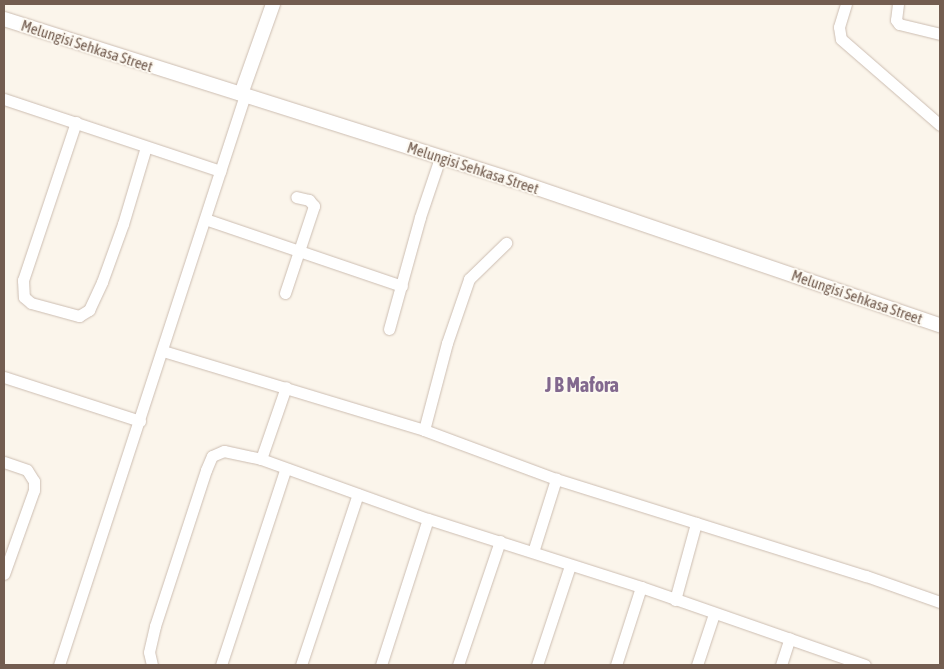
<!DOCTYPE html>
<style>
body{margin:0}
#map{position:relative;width:944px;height:669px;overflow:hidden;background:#fbf5eb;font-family:"Asap Condensed",sans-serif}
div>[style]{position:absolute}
.roads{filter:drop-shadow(0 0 1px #ccbdb1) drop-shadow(0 0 1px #ccbdb1)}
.minor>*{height:11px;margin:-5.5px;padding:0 5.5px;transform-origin:5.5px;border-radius:5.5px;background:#fff}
.tertiary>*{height:14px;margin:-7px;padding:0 7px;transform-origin:7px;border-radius:7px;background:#fff}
span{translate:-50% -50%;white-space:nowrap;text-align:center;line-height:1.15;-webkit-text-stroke:4px #fdf9f1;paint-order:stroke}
.street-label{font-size:15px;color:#735d50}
.district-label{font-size:20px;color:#82688e;font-weight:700}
.frame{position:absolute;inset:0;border:5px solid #735d50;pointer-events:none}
</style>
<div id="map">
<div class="roads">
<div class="minor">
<div style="left:846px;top:4px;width:24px;rotate:107deg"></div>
<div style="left:839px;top:27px;width:12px;rotate:81deg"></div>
<div style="left:841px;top:39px;width:131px;rotate:41deg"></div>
<div style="left:898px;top:4px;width:16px;rotate:97deg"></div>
<div style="left:896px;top:20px;width:5px;rotate:53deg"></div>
<div style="left:899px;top:24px;width:42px;rotate:13.7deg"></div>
<div style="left:4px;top:99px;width:228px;rotate:18.4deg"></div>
<div style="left:76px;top:122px;width:167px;rotate:108.5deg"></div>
<div style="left:23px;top:280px;width:17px;rotate:87deg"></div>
<div style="left:24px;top:297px;width:9px;rotate:41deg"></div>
<div style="left:31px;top:303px;width:50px;rotate:15.2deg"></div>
<div style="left:79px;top:316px;width:12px;rotate:-31deg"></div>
<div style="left:89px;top:310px;width:31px;rotate:-65deg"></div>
<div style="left:102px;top:282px;width:62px;rotate:-70.1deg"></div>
<div style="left:123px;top:224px;width:80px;rotate:-73.4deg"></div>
<div style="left:205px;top:219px;width:208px;rotate:18.8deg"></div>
<div style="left:285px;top:293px;width:92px;rotate:-71.6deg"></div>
<div style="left:314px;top:206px;width:8px;rotate:-130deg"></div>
<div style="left:309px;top:200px;width:13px;rotate:-167deg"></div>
<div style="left:389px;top:329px;width:116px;rotate:-74.5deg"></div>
<div style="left:420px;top:217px;width:62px;rotate:-71.3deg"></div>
<div style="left:163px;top:351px;width:273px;rotate:16.8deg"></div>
<div style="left:424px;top:430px;width:141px;rotate:20.4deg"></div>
<div style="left:556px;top:479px;width:325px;rotate:17.4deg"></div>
<div style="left:866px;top:576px;width:78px;rotate:19.4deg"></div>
<div style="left:4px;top:377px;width:143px;rotate:17.9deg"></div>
<div style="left:424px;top:430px;width:90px;rotate:-75.2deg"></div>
<div style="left:447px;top:343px;width:68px;rotate:-71deg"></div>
<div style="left:469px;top:279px;width:52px;rotate:-44.2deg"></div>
<div style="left:261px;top:459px;width:76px;rotate:-70.9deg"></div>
<div style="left:4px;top:462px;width:24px;rotate:19deg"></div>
<div style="left:27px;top:470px;width:13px;rotate:58deg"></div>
<div style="left:34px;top:481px;width:9px;rotate:90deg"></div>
<div style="left:34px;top:490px;width:89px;rotate:109.7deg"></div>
<div style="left:533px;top:552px;width:77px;rotate:-72.5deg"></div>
<div style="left:675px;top:600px;width:80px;rotate:-74.7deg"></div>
<div style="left:59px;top:665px;width:600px;rotate:-71.93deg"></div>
<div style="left:152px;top:665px;width:13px;rotate:-103deg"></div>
<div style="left:149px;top:652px;width:27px;rotate:-77deg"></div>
<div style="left:155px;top:626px;width:164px;rotate:-71.9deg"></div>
<div style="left:206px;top:470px;width:15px;rotate:-67deg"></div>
<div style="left:212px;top:456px;width:13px;rotate:-23deg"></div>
<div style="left:224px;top:451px;width:38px;rotate:12deg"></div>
<div style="left:261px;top:459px;width:177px;rotate:19.8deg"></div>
<div style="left:428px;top:519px;width:224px;rotate:17.7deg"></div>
<div style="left:641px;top:587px;width:237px;rotate:19.2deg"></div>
<div style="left:221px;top:665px;width:205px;rotate:-71.8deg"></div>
<div style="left:301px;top:665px;width:180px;rotate:-71.6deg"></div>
<div style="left:381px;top:665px;width:153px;rotate:-72.2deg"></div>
<div style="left:458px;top:665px;width:131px;rotate:-71.3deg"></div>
<div style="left:537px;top:665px;width:104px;rotate:-71.6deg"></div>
<div style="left:616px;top:665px;width:82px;rotate:-72.2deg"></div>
<div style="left:697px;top:665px;width:54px;rotate:-71.6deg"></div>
<div style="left:781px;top:665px;width:28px;rotate:-72deg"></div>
</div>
<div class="tertiary">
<div style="left:4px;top:19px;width:537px;rotate:17.56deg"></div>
<div style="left:516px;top:181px;width:448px;rotate:18.8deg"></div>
<div style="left:241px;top:94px;width:96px;rotate:-70.4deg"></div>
</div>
</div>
<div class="street-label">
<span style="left:87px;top:46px;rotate:18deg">Melungisi Sehkasa Street</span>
<span style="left:473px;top:168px;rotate:18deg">Melungisi Sehkasa Street</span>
<span style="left:857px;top:297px;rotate:19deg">Melungisi Sehkasa Street</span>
</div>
<div class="district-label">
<span style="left:582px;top:384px">J B Mafora</span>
</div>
<div class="frame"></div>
</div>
